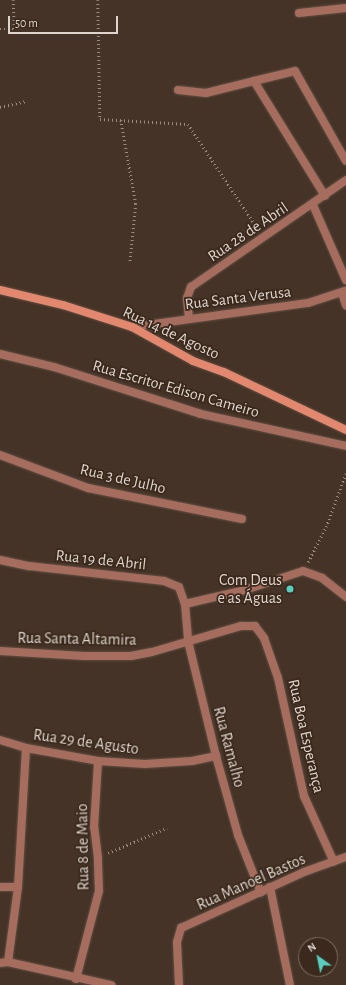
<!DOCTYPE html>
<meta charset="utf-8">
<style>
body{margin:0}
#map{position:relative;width:346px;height:985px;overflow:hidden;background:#443326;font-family:"Alegreya Sans",sans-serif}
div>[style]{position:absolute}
.path>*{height:2.5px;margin-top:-1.25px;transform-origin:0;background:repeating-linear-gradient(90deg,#998b81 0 1px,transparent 0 4px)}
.roads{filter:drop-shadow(0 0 1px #605044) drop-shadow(0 0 1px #605044)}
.street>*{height:8px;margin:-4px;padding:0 4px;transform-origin:4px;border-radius:4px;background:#a66c5d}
.secondary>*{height:8px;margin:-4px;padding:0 4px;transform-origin:4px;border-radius:4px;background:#e4876f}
.dots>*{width:11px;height:11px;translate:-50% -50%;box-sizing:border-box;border:2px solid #3a291c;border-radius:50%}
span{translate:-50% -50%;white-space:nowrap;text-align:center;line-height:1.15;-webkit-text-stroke:3.5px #3a291c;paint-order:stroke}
.street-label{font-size:16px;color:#dfd4cc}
.poi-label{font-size:16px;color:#dfd4cc}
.right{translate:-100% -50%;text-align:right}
.north{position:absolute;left:298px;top:937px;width:40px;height:40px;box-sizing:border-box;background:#3a291c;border:1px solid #7c6d62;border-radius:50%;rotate:327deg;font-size:11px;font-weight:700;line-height:16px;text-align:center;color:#dfd4cc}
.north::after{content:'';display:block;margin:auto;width:14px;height:18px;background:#58cec0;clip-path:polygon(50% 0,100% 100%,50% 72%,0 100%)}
.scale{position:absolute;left:8px;top:16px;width:110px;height:18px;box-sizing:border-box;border:2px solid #dfd4cc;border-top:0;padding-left:5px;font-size:12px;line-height:14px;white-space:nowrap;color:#dfd4cc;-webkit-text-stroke:3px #3a291c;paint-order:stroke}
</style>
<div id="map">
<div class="path">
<div style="left:98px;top:0;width:119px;rotate:89deg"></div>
<div style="left:100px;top:119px;width:88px;rotate:3.3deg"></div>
<div style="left:188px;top:124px;width:126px;rotate:56.3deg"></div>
<div style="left:0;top:29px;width:14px"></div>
<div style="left:14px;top:29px;width:29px;rotate:-92deg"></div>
<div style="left:0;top:107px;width:27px;rotate:-13deg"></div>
<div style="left:121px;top:120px;width:85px;rotate:79.9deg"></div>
<div style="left:136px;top:204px;width:59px;rotate:95.8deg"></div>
<div style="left:308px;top:562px;width:39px;rotate:-63deg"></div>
<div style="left:326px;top:527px;width:58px;rotate:-69.7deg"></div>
<div style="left:108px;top:853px;width:64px;rotate:-23deg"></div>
</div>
<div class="roads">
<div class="street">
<div style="left:299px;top:13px;width:47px;rotate:-6.1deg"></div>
<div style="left:254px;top:81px;width:42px;rotate:-13.7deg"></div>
<div style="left:295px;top:71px;width:103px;rotate:60.5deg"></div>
<div style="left:178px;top:90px;width:28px;rotate:6deg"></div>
<div style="left:206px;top:93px;width:49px;rotate:-14deg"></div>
<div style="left:254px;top:81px;width:135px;rotate:58.3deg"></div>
<div style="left:313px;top:205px;width:82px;rotate:66.3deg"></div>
<div style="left:342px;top:293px;width:13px;rotate:72deg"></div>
<div style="left:189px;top:318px;width:20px;rotate:-96deg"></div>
<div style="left:187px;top:298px;width:12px;rotate:-70deg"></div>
<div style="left:191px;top:287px;width:188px;rotate:-34.6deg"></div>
<div style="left:132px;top:327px;width:178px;rotate:-7.8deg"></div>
<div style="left:308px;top:303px;width:40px;rotate:-18deg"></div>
<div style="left:0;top:354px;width:56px;rotate:13.5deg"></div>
<div style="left:54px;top:367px;width:154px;rotate:17.7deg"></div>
<div style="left:201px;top:414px;width:148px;rotate:12.4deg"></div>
<div style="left:0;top:455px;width:94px;rotate:20.6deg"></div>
<div style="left:88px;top:488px;width:157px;rotate:11.4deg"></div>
<div style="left:0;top:560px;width:30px;rotate:12deg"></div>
<div style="left:29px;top:566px;width:136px;rotate:6.3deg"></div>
<div style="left:164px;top:581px;width:16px;rotate:22deg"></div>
<div style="left:179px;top:587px;width:18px;rotate:71deg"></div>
<div style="left:185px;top:604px;width:37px;rotate:85deg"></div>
<div style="left:188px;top:641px;width:118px;rotate:76.3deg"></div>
<div style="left:216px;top:756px;width:82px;rotate:74.4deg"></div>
<div style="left:238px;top:835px;width:62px;rotate:68.4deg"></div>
<div style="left:185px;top:604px;width:62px;rotate:-13.1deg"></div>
<div style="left:245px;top:590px;width:61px;rotate:-18.1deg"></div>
<div style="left:303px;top:571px;width:20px;rotate:20deg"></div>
<div style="left:322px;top:578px;width:31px;rotate:38deg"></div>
<div style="left:0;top:651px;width:84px;rotate:3.4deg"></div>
<div style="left:84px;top:656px;width:47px"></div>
<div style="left:131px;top:656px;width:21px;rotate:-11deg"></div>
<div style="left:152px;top:652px;width:93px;rotate:-16.3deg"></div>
<div style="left:241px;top:626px;width:14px"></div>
<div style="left:255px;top:626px;width:15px;rotate:53deg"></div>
<div style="left:264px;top:638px;width:42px;rotate:70.7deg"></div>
<div style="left:278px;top:678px;width:121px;rotate:77.6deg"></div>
<div style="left:304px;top:796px;width:72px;rotate:65.6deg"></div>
<div style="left:0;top:740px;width:27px;rotate:17deg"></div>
<div style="left:26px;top:748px;width:73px;rotate:10.2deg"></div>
<div style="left:98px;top:761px;width:47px;rotate:3.7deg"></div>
<div style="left:145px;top:764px;width:47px;rotate:-3.7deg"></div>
<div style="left:192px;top:761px;width:25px;rotate:-12deg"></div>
<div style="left:0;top:887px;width:18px"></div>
<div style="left:270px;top:887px;width:100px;rotate:78.5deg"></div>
<div style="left:8px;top:962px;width:76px;rotate:-82.4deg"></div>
<div style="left:18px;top:887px;width:139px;rotate:-86.7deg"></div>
<div style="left:0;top:963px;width:8px;rotate:-7deg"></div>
<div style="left:8px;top:962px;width:106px;rotate:12.6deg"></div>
<div style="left:76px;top:979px;width:91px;rotate:-75.4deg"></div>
<div style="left:99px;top:891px;width:33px;rotate:-92deg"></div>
<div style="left:98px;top:858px;width:31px;rotate:-97deg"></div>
<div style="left:94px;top:827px;width:66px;rotate:-86.5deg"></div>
<div style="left:179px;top:985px;width:43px;rotate:-92.7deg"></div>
<div style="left:177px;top:942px;width:15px;rotate:-74deg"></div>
<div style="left:181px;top:928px;width:135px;rotate:-24.5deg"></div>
<div style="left:304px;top:872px;width:45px;rotate:-19.7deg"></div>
</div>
<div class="secondary">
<div style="left:0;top:290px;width:65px;rotate:13.4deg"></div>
<div style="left:63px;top:305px;width:72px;rotate:17.7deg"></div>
<div style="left:132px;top:327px;width:70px;rotate:29.1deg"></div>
<div style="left:193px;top:361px;width:33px;rotate:20deg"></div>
<div style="left:224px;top:372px;width:135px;rotate:25.4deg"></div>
</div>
</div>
<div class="dots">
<div style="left:290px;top:589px;background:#58cec0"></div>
</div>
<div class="street-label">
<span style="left:248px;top:232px;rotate:-34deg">Rua 28 de Abril</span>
<span style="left:238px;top:298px;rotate:-7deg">Rua Santa Verusa</span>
<span style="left:171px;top:333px;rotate:25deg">Rua 14 de Agosto</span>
<span style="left:176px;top:389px;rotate:16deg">Rua Escritor Edison Cameiro</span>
<span style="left:123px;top:479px;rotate:13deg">Rua 3 de Julho</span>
<span style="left:101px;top:560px;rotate:6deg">Rua 19 de Abril</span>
<span style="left:77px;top:639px;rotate:1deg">Rua Santa Altamira</span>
<span style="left:306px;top:736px;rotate:77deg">Rua Boa Esperança</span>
<span style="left:86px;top:742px;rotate:8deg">Rua 29 de Agusto</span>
<span style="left:229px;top:747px;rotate:75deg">Rua Ramalho</span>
<span style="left:83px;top:847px;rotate:-91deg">Rua 8 de Maio</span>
<span style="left:251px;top:882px;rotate:-24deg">Rua Manoel Bastos</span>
</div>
<div class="poi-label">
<span class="right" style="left:282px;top:589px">Com Deus<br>e as Águas</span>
</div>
<div class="north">N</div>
<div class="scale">50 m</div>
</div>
